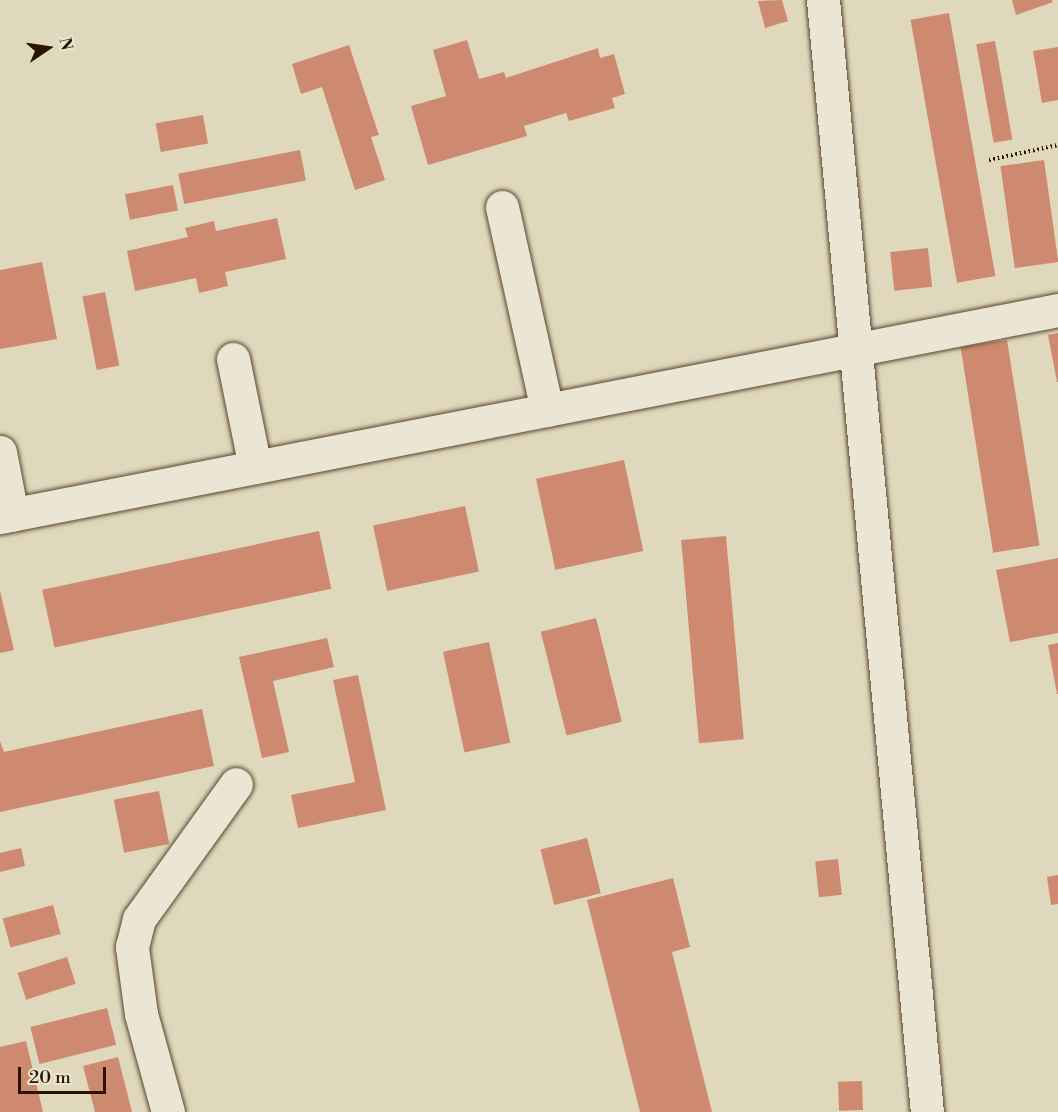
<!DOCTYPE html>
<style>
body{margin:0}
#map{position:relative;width:1058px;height:1112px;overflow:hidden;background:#e0d8bc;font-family:"Libre Bodoni",serif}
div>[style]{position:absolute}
.building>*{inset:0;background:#cd8a71;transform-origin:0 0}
.path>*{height:4px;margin-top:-2px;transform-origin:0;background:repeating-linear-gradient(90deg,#2a1400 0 1.5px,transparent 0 4.5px)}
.roads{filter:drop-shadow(0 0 2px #58452f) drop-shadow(0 0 2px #58452f)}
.minor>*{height:33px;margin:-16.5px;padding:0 16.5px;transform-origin:16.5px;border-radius:16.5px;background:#ebe6d3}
span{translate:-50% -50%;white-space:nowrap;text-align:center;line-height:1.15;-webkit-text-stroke:5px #ebe6d3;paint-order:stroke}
.north{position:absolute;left:18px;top:18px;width:60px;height:60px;-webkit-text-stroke:4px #ebe6d3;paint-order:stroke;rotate:77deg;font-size:16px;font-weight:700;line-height:24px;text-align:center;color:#2a1400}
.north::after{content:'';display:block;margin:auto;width:21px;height:27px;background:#2a1400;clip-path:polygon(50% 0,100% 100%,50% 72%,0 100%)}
.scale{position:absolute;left:18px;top:1067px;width:88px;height:27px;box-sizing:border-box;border:3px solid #2a1400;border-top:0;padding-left:8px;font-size:18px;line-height:21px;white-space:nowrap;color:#2a1400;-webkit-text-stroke:4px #ebe6d3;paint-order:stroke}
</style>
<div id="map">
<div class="building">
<div style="clip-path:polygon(782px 0,788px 21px,765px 28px,758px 1px)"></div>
<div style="clip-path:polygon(1012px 0,1052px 0,1053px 2px,1016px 15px)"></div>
<div style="left:949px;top:13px;width:267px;height:39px;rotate:80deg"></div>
<div style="clip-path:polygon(467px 40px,479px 79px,504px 72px,506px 78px,598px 48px,600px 58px,614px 54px,625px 94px,612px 98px,615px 108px,569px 121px,566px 113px,524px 126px,527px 136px,428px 165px,411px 106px,446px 96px,433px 50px)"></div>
<div style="left:995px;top:41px;width:100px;height:19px;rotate:80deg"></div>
<div style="clip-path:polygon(349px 45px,379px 135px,371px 137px,385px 180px,355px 190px,322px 87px,301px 94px,292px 64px)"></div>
<div style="clip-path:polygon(1058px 47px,1058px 100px,1042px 103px,1033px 51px)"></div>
<div style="left:203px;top:115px;width:29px;height:48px;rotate:80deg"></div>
<div style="left:300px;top:150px;width:31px;height:124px;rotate:79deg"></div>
<div style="left:1044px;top:160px;width:103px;height:44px;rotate:82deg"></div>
<div style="left:173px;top:185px;width:26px;height:49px;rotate:79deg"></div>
<div style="clip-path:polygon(277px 218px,286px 259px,225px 272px,228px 286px,199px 293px,196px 278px,135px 291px,127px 251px,188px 237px,185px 228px,214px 221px,216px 231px)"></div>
<div style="left:928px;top:248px;width:39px;height:38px;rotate:84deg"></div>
<div style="clip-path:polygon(42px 262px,57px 339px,0 349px,0 270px)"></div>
<div style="left:105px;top:292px;width:75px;height:23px;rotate:79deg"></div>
<div style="clip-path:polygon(1058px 333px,1058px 382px,1057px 382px,1048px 335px)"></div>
<div style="left:1007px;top:340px;width:208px;height:47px;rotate:81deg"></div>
<div style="left:624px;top:460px;width:93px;height:90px;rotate:78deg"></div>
<div style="left:465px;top:506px;width:67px;height:94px;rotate:78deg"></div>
<div style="left:319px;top:531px;width:59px;height:283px;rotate:78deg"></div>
<div style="left:726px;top:536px;width:204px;height:45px;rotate:85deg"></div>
<div style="clip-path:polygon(1058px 558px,1058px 633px,1010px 642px,996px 570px)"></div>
<div style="clip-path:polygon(0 591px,14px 650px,0 653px)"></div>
<div style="left:596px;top:618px;width:107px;height:57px;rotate:76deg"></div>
<div style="clip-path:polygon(327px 638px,334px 667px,273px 681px,289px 752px,262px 758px,239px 657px)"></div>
<div style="left:489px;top:642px;width:103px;height:47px;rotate:78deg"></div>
<div style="clip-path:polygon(1058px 643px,1058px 694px,1057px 694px,1048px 645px)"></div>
<div style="clip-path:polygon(358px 675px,386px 810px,298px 828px,291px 795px,355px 782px,333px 680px)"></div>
<div style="clip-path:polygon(202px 709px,214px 766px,0 812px,0 741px,4px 752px)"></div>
<div style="left:159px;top:791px;width:54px;height:46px;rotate:79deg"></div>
<div style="left:587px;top:838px;width:57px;height:48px;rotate:76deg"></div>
<div style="clip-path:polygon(21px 848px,25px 866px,0 872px,0 853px)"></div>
<div style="left:838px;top:859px;width:36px;height:23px;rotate:84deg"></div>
<div style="clip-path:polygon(1058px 875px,1058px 904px,1051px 905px,1047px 877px)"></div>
<div style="clip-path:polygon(673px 878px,690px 947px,672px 952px,712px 1112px,640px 1112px,587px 900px)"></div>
<div style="left:53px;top:905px;width:30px;height:52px;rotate:75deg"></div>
<div style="left:67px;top:957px;width:28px;height:52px;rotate:72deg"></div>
<div style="left:107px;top:1008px;width:38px;height:79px;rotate:76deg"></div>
<div style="clip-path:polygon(26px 1041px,43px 1112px,0 1112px,0 1047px)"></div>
<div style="clip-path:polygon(118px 1057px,132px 1112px,95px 1112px,83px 1066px)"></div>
<div style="left:862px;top:1081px;width:29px;height:24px;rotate:88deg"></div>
</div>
<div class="path">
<div style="left:989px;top:160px;width:71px;rotate:-12.3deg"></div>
</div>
<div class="roads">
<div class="minor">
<div style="left:823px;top:0;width:1117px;rotate:84.66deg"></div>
<div style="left:502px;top:207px;width:208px;rotate:77.5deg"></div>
<div style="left:233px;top:359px;width:110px;rotate:78.5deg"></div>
<div style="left:0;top:452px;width:64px;rotate:79.2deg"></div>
<div style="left:0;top:517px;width:1078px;rotate:-11.07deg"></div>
<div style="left:168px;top:1112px;width:102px;rotate:-105.4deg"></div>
<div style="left:141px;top:1014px;width:68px;rotate:-97.7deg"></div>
<div style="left:132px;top:947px;width:29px;rotate:-76deg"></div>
<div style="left:139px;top:919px;width:166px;rotate:-54.3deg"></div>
</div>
</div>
<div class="north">N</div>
<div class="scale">20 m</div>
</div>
